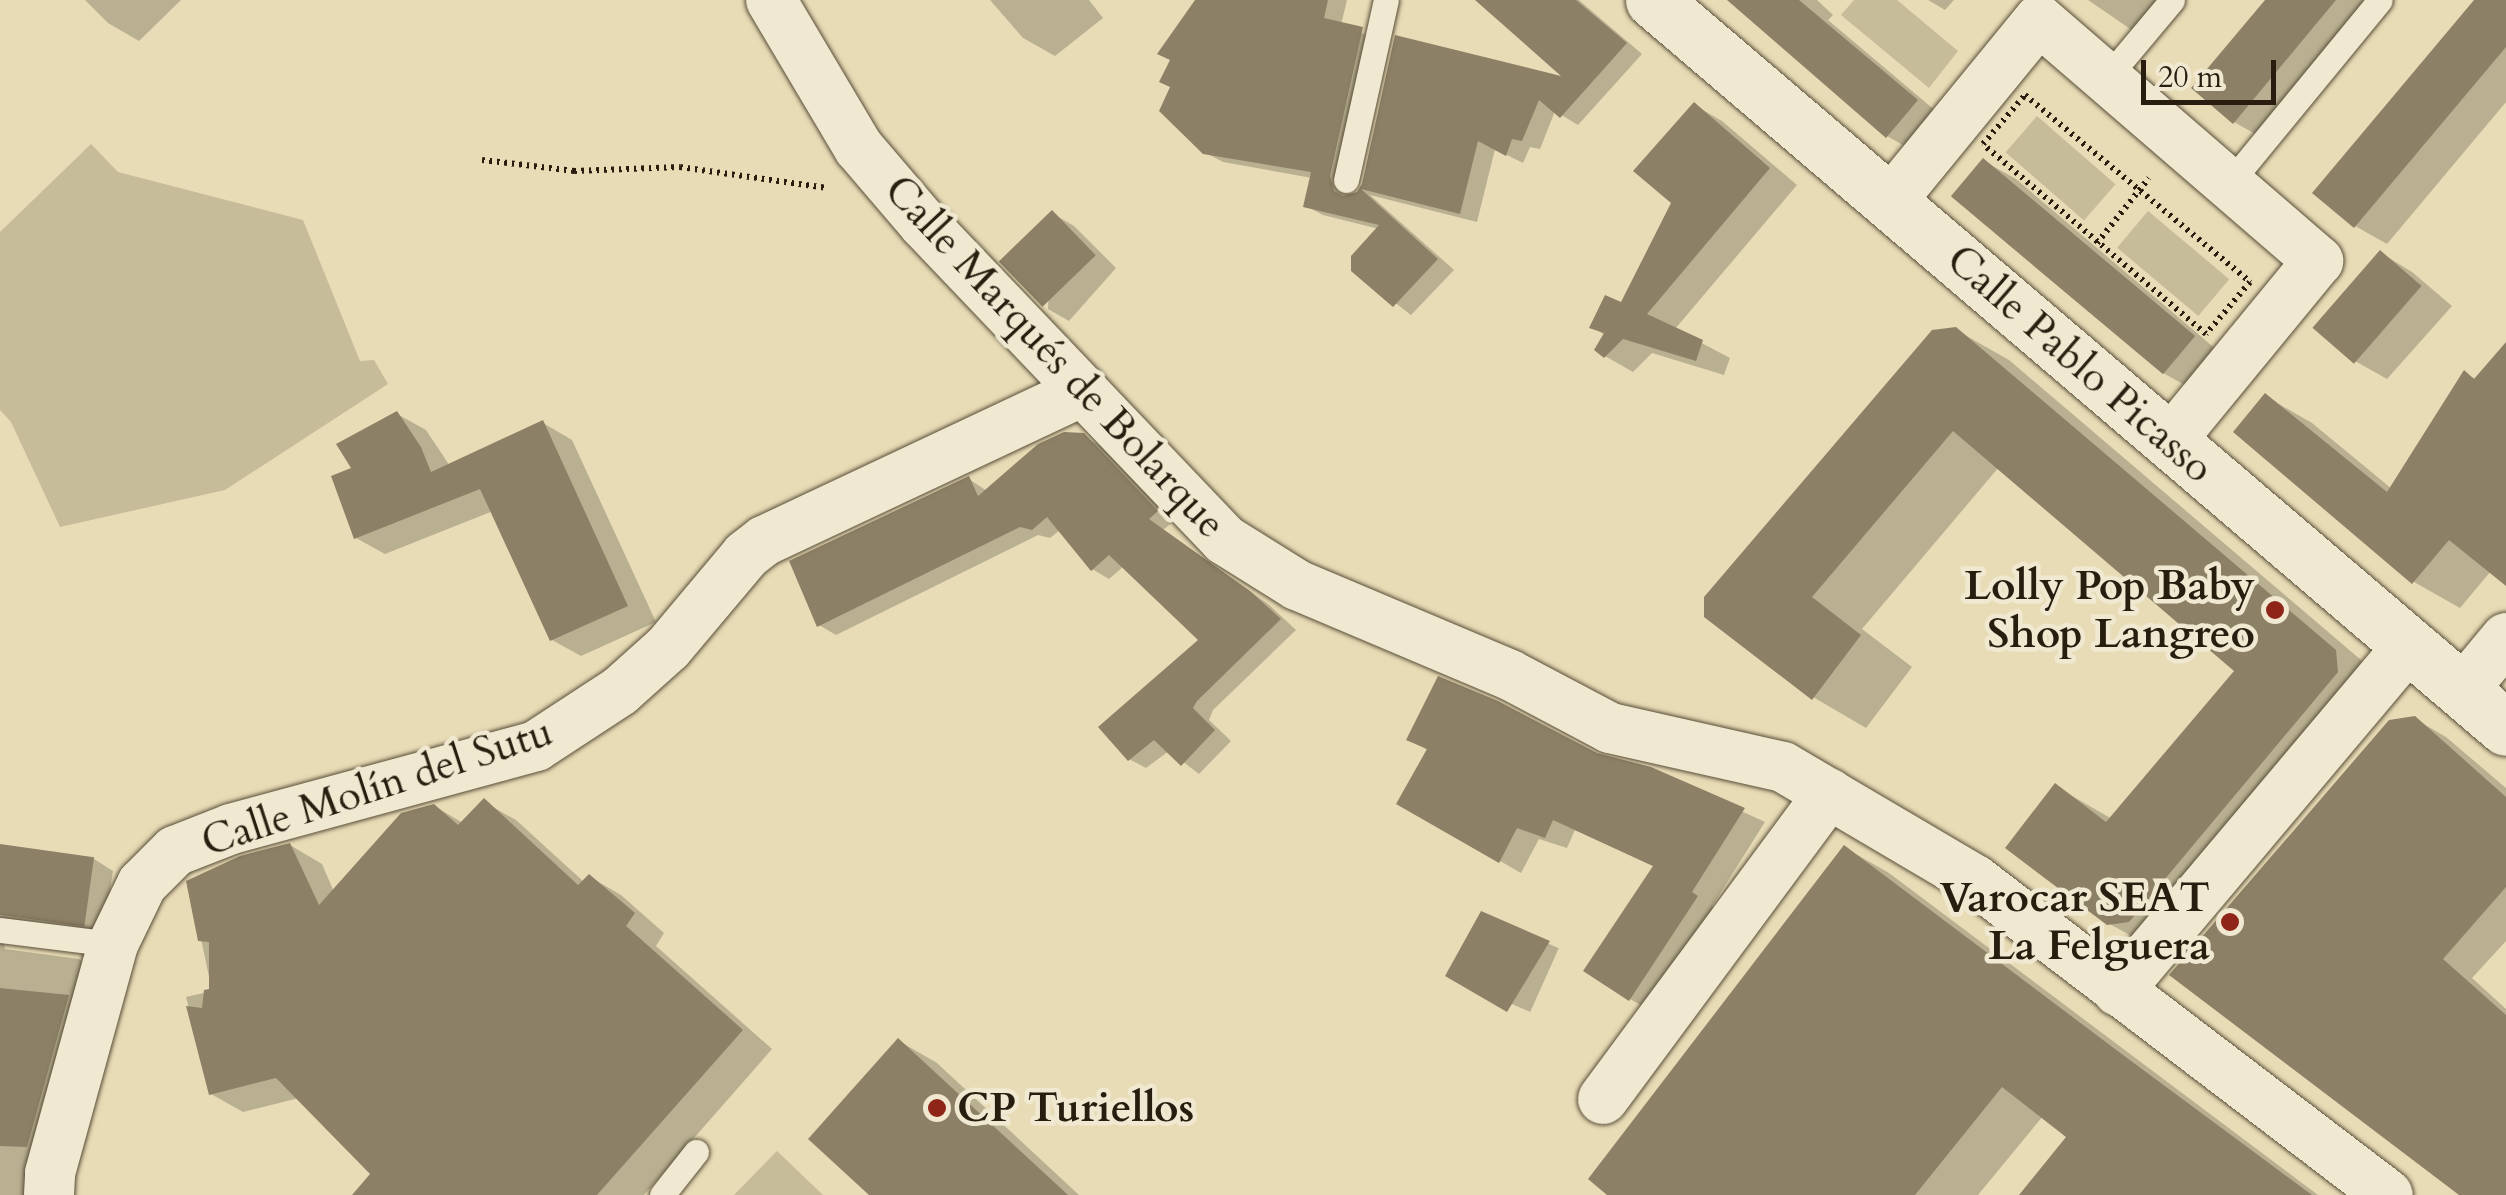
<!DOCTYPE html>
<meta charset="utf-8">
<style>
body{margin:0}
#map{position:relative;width:2506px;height:1195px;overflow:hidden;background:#e8dcb6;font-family:Cardo,serif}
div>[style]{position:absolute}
.green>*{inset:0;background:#c7bc9a;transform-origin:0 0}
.shadow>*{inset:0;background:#0003;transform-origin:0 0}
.building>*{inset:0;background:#8c8066;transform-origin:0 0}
.path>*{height:6px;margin-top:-3px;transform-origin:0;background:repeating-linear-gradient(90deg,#281d0f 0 2.5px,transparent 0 7.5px)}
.roads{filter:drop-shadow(0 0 2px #584d39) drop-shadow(0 0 2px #584d39)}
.service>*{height:25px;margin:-12.5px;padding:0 12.5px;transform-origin:12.5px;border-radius:12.5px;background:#f0e8d0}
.minor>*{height:50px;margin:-25px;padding:0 25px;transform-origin:25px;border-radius:25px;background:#f0e8d0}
.tertiary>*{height:55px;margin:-27.5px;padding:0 27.5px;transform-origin:27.5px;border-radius:27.5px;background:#f0e8d0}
.dots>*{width:28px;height:28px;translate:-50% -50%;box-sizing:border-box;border:5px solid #f0e8d0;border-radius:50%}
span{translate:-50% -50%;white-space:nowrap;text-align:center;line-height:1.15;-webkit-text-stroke:9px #f0e8d0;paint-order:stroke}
.street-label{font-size:42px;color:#281d0f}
.poi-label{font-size:42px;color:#281d0f;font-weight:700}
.right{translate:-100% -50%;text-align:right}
.left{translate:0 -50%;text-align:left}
.scale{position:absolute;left:2141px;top:60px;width:135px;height:45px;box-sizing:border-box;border:5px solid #281d0f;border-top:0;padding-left:12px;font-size:30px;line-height:35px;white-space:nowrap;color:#281d0f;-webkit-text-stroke:8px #f0e8d0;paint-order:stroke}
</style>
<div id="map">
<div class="green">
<div style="clip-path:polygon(1854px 0,1897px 0,1958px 51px,1929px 88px,1841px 15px)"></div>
<div style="left:2037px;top:116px;width:104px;height:48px;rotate:41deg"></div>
<div style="clip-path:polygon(91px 144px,118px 172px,303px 220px,360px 361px,374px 360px,388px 384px,225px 490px,60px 527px,11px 422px,0 410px,0 232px)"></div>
<div style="left:2148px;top:211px;width:106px;height:48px;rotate:40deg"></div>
<div style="clip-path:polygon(777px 1151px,823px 1195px,734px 1195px)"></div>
</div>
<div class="shadow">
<div style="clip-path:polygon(85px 0,181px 0,139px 41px,108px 23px)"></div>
<div style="clip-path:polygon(990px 0,1089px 0,1103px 18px,1055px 56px,1023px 38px)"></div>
<div style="clip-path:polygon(1272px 0,1347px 0,1341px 25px,1379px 40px,1346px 188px,1350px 198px,1364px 185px,1570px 80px,1479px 0,1579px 0,1642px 54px,1578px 125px,1555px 111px,1540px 149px,1530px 147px,1523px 163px,1495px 149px,1477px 222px,1370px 195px,1454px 270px,1411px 315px,1353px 270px,1379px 229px,1323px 215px,1306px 206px,1312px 178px,1223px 162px,1204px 152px)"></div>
<div style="clip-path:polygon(1731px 0,1817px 0,1833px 15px,1828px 20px,1944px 118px,1915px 152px,1887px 136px)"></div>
<div style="clip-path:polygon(1928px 0,1954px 0,1945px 10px)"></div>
<div style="clip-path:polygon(2088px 0,2173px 0,2142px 37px)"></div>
<div style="clip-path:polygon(2268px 0,2384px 0,2266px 140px,2234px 122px)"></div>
<div style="clip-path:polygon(2477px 0,2506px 0,2506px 102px,2387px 244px,2355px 226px)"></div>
<div style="clip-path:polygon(1694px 105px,1722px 121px,1797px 185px,1675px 329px,1730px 358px,1724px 375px,1652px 353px,1633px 372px,1605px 356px,1605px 335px,1592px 327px,1623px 305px,1674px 202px)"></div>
<div style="clip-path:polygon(1984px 161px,2016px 179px,2225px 357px,2197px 392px,2165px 374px,1955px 196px)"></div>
<div style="clip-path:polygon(1052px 213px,1074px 226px,1116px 268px,1069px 321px,1048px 309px)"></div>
<div style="clip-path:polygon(2381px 253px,2412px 272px,2452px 306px,2387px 379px,2355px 361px)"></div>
<div style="clip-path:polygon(1956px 330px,2009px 360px,2388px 683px,2162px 953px,2108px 923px,2055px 786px,2112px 819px,2237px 671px,1999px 467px,1862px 629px,1912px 667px,1866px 728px,1813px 697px,1707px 616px)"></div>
<div style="clip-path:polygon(2506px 346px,2506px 582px,2491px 571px,2460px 608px,2414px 582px,2265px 396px,2312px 423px,2392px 489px,2465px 373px,2477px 380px)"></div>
<div style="clip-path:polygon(397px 414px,426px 430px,450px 466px,543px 423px,572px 440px,656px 622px,581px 656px,552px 640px,493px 511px,385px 554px,356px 538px,355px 469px)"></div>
<div style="clip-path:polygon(1083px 436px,1101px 446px,1173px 522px,1163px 530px,1268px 604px,1296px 630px,1213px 710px,1209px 720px,1231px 741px,1199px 774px,1169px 751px,1146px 768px,1129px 759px,1202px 640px,1124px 566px,1109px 579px,1092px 569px,1060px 530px,1050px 538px,1038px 535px,836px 635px,819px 625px,969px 479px,987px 491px)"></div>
<div style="clip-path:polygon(2415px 719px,2446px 737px,2506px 788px,2506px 941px,2472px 978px,2506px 1009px,2506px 1195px,2465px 1195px)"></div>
<div style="clip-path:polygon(1409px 739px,1596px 756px,1650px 769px,1765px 822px,1712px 906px,1717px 910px,1651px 1011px,1630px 999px,1655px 867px,1575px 830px,1567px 848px,1539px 839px,1521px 873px,1399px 803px,1429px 751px)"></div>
<div style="clip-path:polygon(484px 802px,516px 820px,584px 882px,590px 877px,621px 895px,664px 933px,656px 946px,772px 1049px,644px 1195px,355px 1195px,374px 1174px,299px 1098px,243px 1112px,211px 1094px,186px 997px,212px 991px,189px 882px,290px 845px,322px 864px,334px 892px,434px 806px,463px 823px)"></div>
<div style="clip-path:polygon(0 846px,94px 859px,113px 871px,103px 934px,3px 939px,5px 949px,79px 959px,98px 970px,36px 1195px,0 1195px)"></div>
<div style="clip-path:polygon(1845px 848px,1889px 873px,2318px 1195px,2022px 1195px,2069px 1137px,2043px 1116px,1978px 1195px,1611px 1195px)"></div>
<div style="left:1482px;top:914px;width:84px;height:70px;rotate:24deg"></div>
<div style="clip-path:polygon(899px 1041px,937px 1063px,1079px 1195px,873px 1195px)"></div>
</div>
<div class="building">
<div style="clip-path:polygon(1195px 0,1328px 0,1324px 18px,1363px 27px,1330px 176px,1334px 191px,1343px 196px,1357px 192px,1362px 184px,1395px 35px,1561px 76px,1475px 0,1576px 0,1627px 43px,1560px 118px,1539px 100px,1522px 141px,1512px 139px,1506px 156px,1478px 141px,1460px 214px,1361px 189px,1438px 259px,1393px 307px,1351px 271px,1351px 256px,1379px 225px,1303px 207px,1311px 172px,1203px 154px,1159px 111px,1170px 87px,1159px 82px,1170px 60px,1157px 54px)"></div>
<div style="clip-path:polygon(1727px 0,1799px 0,1918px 100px,1886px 138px)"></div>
<div style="clip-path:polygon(2265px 0,2336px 0,2233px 124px,2191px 88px)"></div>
<div style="clip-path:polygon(2474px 0,2506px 0,2506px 47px,2354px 228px,2312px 193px)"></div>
<div style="clip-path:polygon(1694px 102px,1770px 168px,1647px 314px,1703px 340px,1696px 361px,1623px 339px,1604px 358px,1594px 350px,1604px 333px,1589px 328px,1605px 295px,1621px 302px,1671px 203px,1633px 171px)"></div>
<div style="left:1983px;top:158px;width:277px;height:50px;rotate:40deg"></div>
<div style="left:1052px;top:210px;width:63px;height:74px;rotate:46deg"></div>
<div style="left:2380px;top:250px;width:55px;height:103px;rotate:41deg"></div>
<div style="clip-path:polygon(1956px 327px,2336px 650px,2338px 672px,2129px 922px,2107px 925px,2005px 848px,2055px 783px,2106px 822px,2234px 671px,1953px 431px,1812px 597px,1861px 635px,1812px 700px,1704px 617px,1704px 597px,1932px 330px)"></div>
<div style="clip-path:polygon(2506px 342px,2506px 586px,2449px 540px,2412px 584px,2233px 432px,2265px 393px,2387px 492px,2464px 370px,2474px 379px)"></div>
<div style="clip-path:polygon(397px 411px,421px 447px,431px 472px,543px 420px,628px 606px,550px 641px,480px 489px,354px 539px,331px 476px,351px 468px,336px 444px)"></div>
<div style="clip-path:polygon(1064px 432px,1084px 433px,1158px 511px,1149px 519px,1250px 591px,1281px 619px,1197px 701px,1193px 708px,1215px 730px,1181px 766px,1154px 740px,1128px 761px,1098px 727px,1198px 640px,1109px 555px,1091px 571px,1047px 517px,1032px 530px,1020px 527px,817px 627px,789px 561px,969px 476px,978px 496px,1038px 444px)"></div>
<div style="clip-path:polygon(1438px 676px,1498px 701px,1597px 753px,1651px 767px,1745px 808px,1692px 892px,1698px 896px,1629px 1001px,1583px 971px,1653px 866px,1553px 820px,1545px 838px,1517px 828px,1499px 863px,1396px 804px,1427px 749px,1406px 740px)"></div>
<div style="clip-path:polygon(2415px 716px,2506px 797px,2506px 887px,2443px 959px,2506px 1015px,2506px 1195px,2459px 1195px,2169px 975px,2389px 720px)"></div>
<div style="clip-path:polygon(484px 798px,578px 885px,589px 874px,635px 913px,626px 926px,743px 1030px,597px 1195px,352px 1195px,370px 1174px,276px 1078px,209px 1095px,186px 1006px,202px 1008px,204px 990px,209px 989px,209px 942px,198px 941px,186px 881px,240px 856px,290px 843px,319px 905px,401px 813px,434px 804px,458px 825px)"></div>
<div style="left:0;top:844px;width:95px;height:70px;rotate:8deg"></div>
<div style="clip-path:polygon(1844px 845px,2119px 1052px,2312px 1195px,2019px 1195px,2066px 1137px,2002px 1087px,1915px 1195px,1607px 1195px,1588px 1179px)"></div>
<div style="clip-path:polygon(1481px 911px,1550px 941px,1507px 1012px,1445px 976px)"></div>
<div style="clip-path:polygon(0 988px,69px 995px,27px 1147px,0 1146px)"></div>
<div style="clip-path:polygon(898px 1038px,1068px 1195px,869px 1195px,808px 1139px)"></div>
</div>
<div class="path">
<div style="left:2025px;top:95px;width:293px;rotate:39.7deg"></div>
<div style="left:2250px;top:282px;width:68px;rotate:130.2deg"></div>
<div style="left:2206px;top:334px;width:293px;rotate:-139.6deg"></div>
<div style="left:1983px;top:144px;width:65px;rotate:-49.4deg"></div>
<div style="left:482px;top:160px;width:93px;rotate:6.8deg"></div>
<div style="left:574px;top:171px;width:106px;rotate:-2.2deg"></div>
<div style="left:680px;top:167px;width:149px;rotate:8.1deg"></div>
<div style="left:2097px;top:243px;width:83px;rotate:-51.3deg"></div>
</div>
<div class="roads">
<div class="service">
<div style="left:2106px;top:79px;width:103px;rotate:-50.1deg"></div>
<div style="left:1346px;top:180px;width:184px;rotate:-77.5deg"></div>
<div style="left:2228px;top:185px;width:239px;rotate:-50.6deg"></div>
<div style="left:0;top:930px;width:114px;rotate:7.1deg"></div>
<div style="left:662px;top:1195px;width:55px;rotate:-51.7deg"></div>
</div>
<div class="minor">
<div style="left:771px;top:0;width:172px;rotate:59.3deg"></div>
<div style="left:859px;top:148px;width:100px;rotate:49.5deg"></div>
<div style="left:924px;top:224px;width:436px;rotate:46.4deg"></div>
<div style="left:1225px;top:540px;width:85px;rotate:32deg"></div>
<div style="left:1297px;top:585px;width:231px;rotate:22.9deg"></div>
<div style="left:1510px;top:675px;width:113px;rotate:27.9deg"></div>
<div style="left:1610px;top:728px;width:177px;rotate:12.7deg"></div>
<div style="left:1783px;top:767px;width:223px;rotate:30.5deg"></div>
<div style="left:1975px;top:880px;width:519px;rotate:37.33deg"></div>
<div style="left:1890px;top:202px;width:235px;rotate:-50.7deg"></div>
<div style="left:2039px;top:20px;width:369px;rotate:40.8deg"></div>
<div style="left:2318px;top:261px;width:233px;rotate:129.4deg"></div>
<div style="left:2462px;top:691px;width:69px;rotate:-50.3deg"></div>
<div style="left:2118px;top:991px;width:454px;rotate:-49.9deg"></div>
<div style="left:1603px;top:1099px;width:380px;rotate:-53.5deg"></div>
<div style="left:49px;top:1195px;width:22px;rotate:-87deg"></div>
<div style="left:50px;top:1173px;width:238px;rotate:-74.6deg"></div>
<div style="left:113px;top:944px;width:67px;rotate:-64.2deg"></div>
<div style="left:142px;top:884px;width:47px;rotate:-45deg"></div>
<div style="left:175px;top:851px;width:60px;rotate:-21.4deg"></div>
<div style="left:231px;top:829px;width:316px;rotate:-15.2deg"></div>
<div style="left:536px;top:746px;width:100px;rotate:-33.2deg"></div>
<div style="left:620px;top:691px;width:64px;rotate:-41.9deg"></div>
<div style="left:668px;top:648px;width:121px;rotate:-50deg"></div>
<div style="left:746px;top:555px;width:23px;rotate:-38deg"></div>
<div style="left:764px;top:541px;width:353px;rotate:-25.2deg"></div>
</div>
<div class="tertiary">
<div style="left:1653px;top:0;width:1121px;rotate:40.48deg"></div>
</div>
</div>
<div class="dots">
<div style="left:2275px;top:610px;background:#8f2418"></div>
<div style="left:2230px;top:922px;background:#8f2418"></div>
<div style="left:937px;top:1108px;background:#8f2418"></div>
</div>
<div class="street-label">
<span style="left:1055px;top:357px;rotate:47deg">Calle Marqués de Bolarque</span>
<span style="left:2080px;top:364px;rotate:41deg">Calle Pablo Picasso</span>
<span style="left:377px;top:787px;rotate:-18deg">Calle Molín del Sutu</span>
</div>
<div class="poi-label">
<span class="right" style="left:2255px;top:610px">Lolly Pop Baby<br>Shop Langreo</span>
<span class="right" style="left:2210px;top:922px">Varocar SEAT<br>La Felguera</span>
<span class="left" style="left:957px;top:1108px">CP Turiellos</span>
</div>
<div class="scale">20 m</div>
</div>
